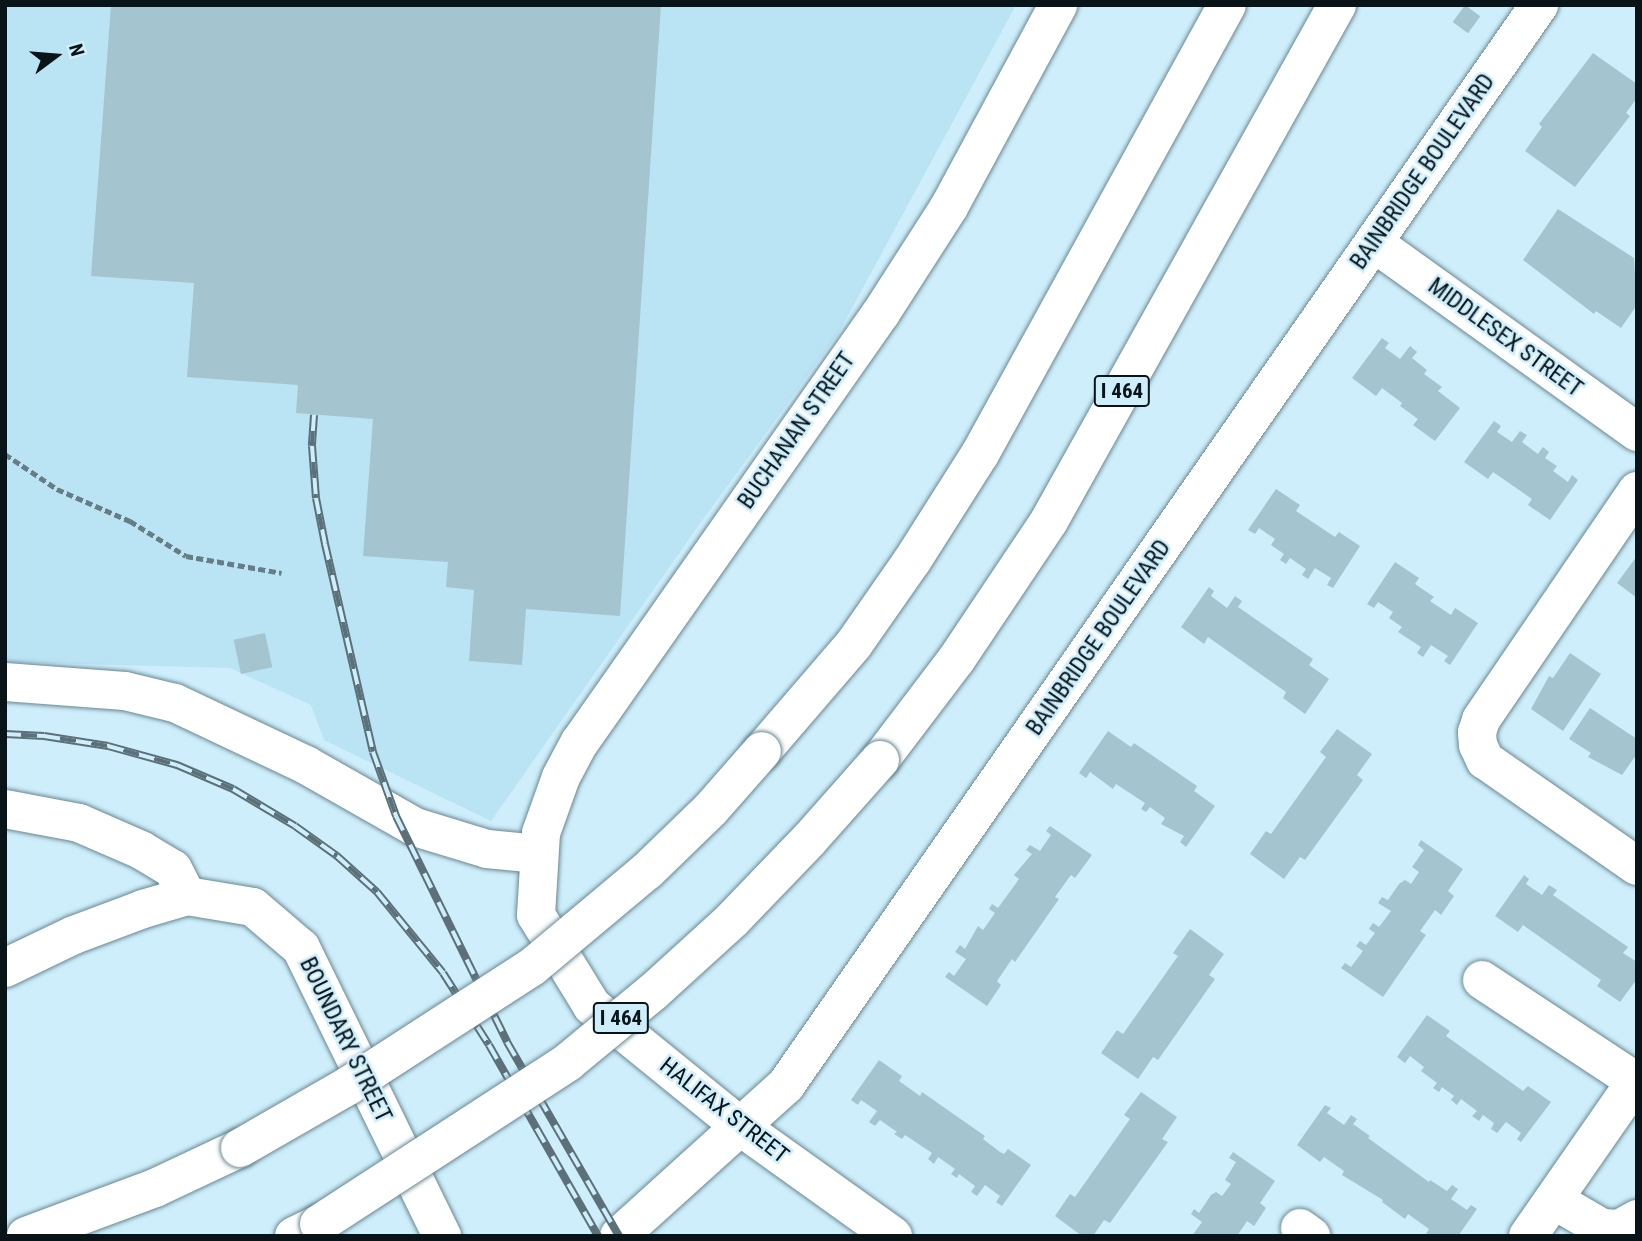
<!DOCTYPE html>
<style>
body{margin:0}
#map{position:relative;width:1642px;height:1241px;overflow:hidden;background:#ceeefb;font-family:"Roboto Condensed",sans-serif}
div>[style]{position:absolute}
.built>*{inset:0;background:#bae3f3}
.building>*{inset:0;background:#a4c4d0;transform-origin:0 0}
.path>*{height:4.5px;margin-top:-2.25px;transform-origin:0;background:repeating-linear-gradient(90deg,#677d85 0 7px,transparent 0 10.5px)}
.roads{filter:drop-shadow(0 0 2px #698792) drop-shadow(0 0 2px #698792)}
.minor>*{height:38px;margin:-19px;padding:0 19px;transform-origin:19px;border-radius:19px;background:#fff}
.highway>*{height:38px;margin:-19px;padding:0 19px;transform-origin:19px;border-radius:19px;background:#fff}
.rail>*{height:8px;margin-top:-4px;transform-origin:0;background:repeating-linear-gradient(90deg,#ceeefb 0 16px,#5b7078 0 32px);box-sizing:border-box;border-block:2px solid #5b7078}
.bridges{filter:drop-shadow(0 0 2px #698792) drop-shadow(0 0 2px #698792)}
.highway-bridge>*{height:38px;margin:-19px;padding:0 19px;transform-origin:19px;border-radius:19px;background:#fff}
span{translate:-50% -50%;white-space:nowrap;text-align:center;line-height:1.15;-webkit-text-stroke:5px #ceeefb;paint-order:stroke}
.shield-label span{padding:2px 5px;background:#ceeefb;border:2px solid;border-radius:5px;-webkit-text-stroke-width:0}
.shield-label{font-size:21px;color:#081418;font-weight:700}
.street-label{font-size:23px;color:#081418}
.frame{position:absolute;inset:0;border:7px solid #081418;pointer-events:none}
.north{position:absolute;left:21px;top:21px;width:70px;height:70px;-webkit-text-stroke:5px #ceeefb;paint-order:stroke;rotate:74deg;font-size:19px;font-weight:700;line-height:28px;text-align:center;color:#081418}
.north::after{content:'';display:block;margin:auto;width:24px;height:32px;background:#081418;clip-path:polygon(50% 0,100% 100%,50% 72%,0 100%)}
</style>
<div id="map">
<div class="built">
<div style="clip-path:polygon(5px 5px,1016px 5px,838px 334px,699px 525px,491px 821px,324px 740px,311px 705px,230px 668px,5px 662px)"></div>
</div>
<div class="building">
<div style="clip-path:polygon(111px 5px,661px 5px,620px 616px,526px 609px,522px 665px,469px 661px,474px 590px,446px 587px,448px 562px,363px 556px,373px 419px,296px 413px,298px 385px,187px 377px,194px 283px,91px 276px)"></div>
<div style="left:1465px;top:5px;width:19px;height:21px;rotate:36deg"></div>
<div style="clip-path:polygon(1593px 53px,1637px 84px,1637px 98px,1626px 113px,1630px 116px,1575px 187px,1525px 151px,1542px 127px,1539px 124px)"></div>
<div style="clip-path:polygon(1558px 209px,1634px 258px,1637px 305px,1621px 328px,1596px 311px,1594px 314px,1523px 260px)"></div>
<div style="clip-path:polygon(1382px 338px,1389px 343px,1385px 348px,1400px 359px,1410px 346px,1417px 352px,1412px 358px,1427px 370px,1424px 374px,1442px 387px,1438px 391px,1460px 408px,1435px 441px,1413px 425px,1418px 419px,1400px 406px,1402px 403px,1382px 388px,1376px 396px,1352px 378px)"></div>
<div style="clip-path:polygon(1494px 421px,1501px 426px,1497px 432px,1512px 442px,1520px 431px,1527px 435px,1522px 442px,1538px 454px,1543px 447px,1549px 452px,1545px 458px,1557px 466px,1553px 471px,1568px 482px,1572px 475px,1578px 480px,1550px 520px,1528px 505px,1532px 499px,1493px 472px,1488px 479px,1464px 462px)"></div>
<div style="clip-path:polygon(1276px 489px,1300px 505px,1296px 511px,1335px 537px,1339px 532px,1360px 546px,1333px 588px,1327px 585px,1331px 578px,1315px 568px,1308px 579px,1302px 575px,1306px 569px,1290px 558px,1286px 564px,1280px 560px,1284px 554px,1271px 545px,1275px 539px,1259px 528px,1255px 534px,1248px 530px)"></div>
<div style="clip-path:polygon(1637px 556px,1637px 598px,1617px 583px)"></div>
<div style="clip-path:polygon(1395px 562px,1419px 578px,1415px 584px,1434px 597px,1430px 601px,1451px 615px,1455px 608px,1478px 623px,1450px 665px,1444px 661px,1448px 656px,1431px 645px,1423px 657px,1417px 653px,1421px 647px,1398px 632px,1402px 627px,1389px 618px,1393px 612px,1378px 602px,1374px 608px,1367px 604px)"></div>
<div style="clip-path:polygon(1209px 587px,1214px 591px,1211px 596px,1227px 608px,1235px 596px,1242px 601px,1238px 607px,1313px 659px,1309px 665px,1329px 679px,1305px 714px,1283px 698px,1286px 692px,1208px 637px,1204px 644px,1181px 627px)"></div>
<div style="left:265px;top:633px;width:35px;height:32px;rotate:78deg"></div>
<div style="clip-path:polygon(1570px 653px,1601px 674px,1563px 731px,1531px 709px,1549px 676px,1553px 678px)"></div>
<div style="clip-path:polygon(1590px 708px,1637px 739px,1637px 754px,1622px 775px,1588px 757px,1591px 753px,1569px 739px)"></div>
<div style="clip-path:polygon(1337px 729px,1372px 754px,1357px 775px,1363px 780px,1305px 860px,1300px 857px,1284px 879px,1250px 854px,1266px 831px,1271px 834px,1326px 757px,1320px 752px)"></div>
<div style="clip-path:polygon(1108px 731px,1131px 747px,1134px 743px,1197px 786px,1194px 791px,1215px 806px,1186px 847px,1180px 842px,1184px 836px,1161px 824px,1165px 818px,1150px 807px,1146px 812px,1141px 809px,1145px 803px,1116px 784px,1113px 789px,1090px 772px,1086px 778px,1079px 773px)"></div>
<div style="clip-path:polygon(1050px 826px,1092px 855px,1075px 878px,1071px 875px,1055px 897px,1059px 899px,1015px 962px,1012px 959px,997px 981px,1001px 985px,987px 1006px,945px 977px,949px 972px,954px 976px,966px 959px,955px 952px,960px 945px,965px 949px,978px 926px,983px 930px,995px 913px,989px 909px,992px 904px,998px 908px,1019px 879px,1014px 875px,1032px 854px,1026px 850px,1030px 845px,1040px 851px,1051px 835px,1046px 831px)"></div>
<div style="clip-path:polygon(1421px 840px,1463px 869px,1448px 891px,1454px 896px,1441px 915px,1435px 910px,1420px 931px,1426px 935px,1383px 997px,1341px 968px,1345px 963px,1351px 967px,1363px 951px,1356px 946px,1360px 941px,1366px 945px,1375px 933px,1369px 929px,1373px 923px,1379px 927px,1391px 911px,1378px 903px,1382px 897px,1388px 900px,1399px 884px,1405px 880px,1411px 884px,1419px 872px,1412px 867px,1424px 850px,1418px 845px)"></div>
<div style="clip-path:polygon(1524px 875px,1529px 879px,1526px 884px,1542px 895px,1549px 885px,1557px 890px,1553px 895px,1628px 947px,1623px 953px,1637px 962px,1637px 979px,1620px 1002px,1597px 986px,1601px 980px,1523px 925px,1518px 932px,1495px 916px)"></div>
<div style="clip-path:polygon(1190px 929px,1224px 954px,1209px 975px,1215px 979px,1158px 1060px,1153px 1057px,1138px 1079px,1101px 1053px,1117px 1030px,1123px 1034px,1178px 956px,1173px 953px)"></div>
<div style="clip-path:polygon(1427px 1015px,1450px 1031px,1446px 1036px,1523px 1091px,1528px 1086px,1551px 1102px,1521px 1142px,1517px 1139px,1521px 1133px,1506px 1122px,1497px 1133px,1491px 1129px,1494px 1123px,1483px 1115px,1479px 1121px,1472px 1116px,1477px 1111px,1461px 1099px,1457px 1105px,1451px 1100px,1454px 1096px,1442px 1087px,1439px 1092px,1433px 1088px,1437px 1083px,1421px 1071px,1424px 1067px,1410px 1056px,1405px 1063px,1397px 1057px)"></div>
<div style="clip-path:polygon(879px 1060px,902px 1076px,899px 1081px,920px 1096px,922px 1092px,985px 1136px,983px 1139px,1000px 1152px,1004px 1154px,1008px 1149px,1031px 1165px,1002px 1206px,996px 1202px,1000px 1196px,985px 1185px,977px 1196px,971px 1192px,975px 1186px,959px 1174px,957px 1178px,951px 1174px,955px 1169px,938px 1157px,934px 1164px,928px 1159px,932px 1153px,905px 1135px,902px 1139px,894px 1134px,897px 1132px,880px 1120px,875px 1126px,869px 1122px,877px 1111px,861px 1100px,858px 1105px,851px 1100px)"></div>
<div style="clip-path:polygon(1141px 1092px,1177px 1117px,1162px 1139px,1168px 1142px,1110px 1223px,1104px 1220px,1093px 1236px,1082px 1236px,1055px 1216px,1070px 1194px,1075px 1197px,1130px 1119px,1124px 1115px)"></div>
<div style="clip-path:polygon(1325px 1105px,1331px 1108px,1327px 1113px,1344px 1125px,1351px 1115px,1357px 1119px,1353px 1124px,1370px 1136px,1368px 1138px,1429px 1182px,1430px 1180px,1447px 1191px,1452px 1185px,1458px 1189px,1451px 1199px,1467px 1210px,1471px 1205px,1477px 1209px,1458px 1236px,1426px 1234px,1429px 1229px,1408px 1214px,1405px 1219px,1382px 1202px,1383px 1200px,1342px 1175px,1344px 1171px,1324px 1157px,1320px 1162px,1297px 1145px)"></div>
<div style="clip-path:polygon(1233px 1152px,1275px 1181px,1260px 1203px,1266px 1208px,1254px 1226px,1247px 1221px,1237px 1236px,1192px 1236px,1202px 1222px,1191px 1214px,1194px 1209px,1199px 1213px,1211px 1195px,1216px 1192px,1222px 1196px,1231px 1184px,1225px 1180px,1236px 1162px,1229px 1158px)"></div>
</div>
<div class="path">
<div style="left:5px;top:454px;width:63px;rotate:33.9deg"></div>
<div style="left:57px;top:489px;width:80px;rotate:23.7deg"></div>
<div style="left:130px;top:521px;width:66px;rotate:32deg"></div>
<div style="left:186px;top:556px;width:97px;rotate:10deg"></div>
</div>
<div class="roads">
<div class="minor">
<div style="left:1374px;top:243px;width:324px;rotate:35.7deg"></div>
<div style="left:1637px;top:491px;width:277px;rotate:124.3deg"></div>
<div style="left:1481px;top:720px;width:13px;rotate:108deg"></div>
<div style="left:1477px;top:732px;width:13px;rotate:86deg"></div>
<div style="left:1478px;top:745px;width:17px;rotate:65deg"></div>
<div style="left:1485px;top:760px;width:185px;rotate:34.9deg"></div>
<div style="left:5px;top:682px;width:120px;rotate:4.3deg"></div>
<div style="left:125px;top:691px;width:51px;rotate:13.5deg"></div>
<div style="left:175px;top:703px;width:145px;rotate:25.3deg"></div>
<div style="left:306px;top:765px;width:125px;rotate:29.6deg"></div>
<div style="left:415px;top:827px;width:75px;rotate:17deg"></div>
<div style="left:487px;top:849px;width:52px;rotate:5.5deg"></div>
<div style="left:5px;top:809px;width:75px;rotate:10.7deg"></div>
<div style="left:79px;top:823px;width:68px;rotate:23.5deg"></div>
<div style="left:141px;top:850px;width:37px;rotate:31deg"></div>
<div style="left:173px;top:869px;width:30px;rotate:63deg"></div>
<div style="left:5px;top:968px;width:76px;rotate:-25.6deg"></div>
<div style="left:74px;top:935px;width:74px;rotate:-20.6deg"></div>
<div style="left:143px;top:909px;width:46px;rotate:-16.5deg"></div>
<div style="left:187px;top:896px;width:67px;rotate:9.5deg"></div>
<div style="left:253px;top:907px;width:63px;rotate:40.5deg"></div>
<div style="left:301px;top:948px;width:321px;rotate:63.9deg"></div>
<div style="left:1482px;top:980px;width:183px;rotate:33.4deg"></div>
<div style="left:1554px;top:1200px;width:56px;rotate:30.3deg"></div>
<div style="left:1602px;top:1228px;width:17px;rotate:3deg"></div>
<div style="left:1619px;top:1229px;width:21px;rotate:-29deg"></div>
<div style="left:1300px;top:1228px;width:14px;rotate:36deg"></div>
<div style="left:619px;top:1236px;width:225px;rotate:-42.1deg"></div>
<div style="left:786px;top:1085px;width:1317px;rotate:-55.11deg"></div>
<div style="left:893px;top:1236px;width:187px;rotate:-144.4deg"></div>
<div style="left:741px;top:1127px;width:192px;rotate:-140.9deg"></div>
<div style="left:592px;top:1006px;width:107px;rotate:-121.6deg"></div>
<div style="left:536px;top:915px;width:82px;rotate:-86.5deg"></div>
<div style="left:541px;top:833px;width:59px;rotate:-70.3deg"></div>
<div style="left:561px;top:777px;width:40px;rotate:-62deg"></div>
<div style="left:580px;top:742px;width:524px;rotate:-54.95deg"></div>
<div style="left:881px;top:313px;width:126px;rotate:-57.3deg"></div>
<div style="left:949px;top:207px;width:230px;rotate:-61.6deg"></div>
<div style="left:1528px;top:1236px;width:191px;rotate:-55.2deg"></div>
</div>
<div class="highway">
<div style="left:762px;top:751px;width:141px;rotate:-49.3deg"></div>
<div style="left:854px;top:644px;width:101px;rotate:-55.1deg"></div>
<div style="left:912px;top:561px;width:127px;rotate:-57.6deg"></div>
<div style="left:980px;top:454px;width:512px;rotate:-61.18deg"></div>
<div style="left:880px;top:760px;width:126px;rotate:-52.8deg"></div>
<div style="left:956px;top:660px;width:167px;rotate:-56.2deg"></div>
<div style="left:1049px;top:521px;width:591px;rotate:-60.83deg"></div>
<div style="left:26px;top:1236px;width:138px;rotate:-20.4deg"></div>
<div style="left:155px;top:1188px;width:94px;rotate:-25.2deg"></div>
<div style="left:294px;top:1236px;width:28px;rotate:-26deg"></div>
</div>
</div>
<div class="rail">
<div style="left:314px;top:415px;width:31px;rotate:94deg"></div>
<div style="left:312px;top:446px;width:52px;rotate:85.6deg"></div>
<div style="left:316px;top:498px;width:47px;rotate:78.9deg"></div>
<div style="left:325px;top:544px;width:213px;rotate:77deg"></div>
<div style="left:373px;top:752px;width:68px;rotate:70.2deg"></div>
<div style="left:396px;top:816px;width:252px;rotate:63.8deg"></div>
<div style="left:507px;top:1042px;width:224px;rotate:60deg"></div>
<div style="left:5px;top:734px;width:39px;rotate:3deg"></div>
<div style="left:44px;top:736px;width:65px;rotate:8.9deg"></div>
<div style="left:108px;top:746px;width:72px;rotate:15.4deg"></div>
<div style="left:177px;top:765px;width:61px;rotate:23.2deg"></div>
<div style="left:233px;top:789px;width:72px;rotate:30.8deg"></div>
<div style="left:295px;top:826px;width:52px;rotate:35.5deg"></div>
<div style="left:337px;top:856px;width:54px;rotate:42deg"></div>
<div style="left:377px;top:892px;width:104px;rotate:50.8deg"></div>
<div style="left:443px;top:973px;width:85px;rotate:57.4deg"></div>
<div style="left:489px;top:1045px;width:220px;rotate:60.3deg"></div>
</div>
<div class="bridges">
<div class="highway-bridge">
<div style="left:240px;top:1148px;width:125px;rotate:-29.9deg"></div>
<div style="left:348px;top:1086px;width:219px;rotate:-32.9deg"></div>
<div style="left:532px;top:967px;width:150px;rotate:-39.9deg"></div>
<div style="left:647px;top:871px;width:89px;rotate:-44.1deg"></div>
<div style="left:711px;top:809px;width:77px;rotate:-48.7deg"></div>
<div style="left:319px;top:1224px;width:297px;rotate:-33deg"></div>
<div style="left:568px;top:1062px;width:110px;rotate:-39.5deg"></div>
<div style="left:653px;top:992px;width:107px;rotate:-42.3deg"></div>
<div style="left:732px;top:920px;width:111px;rotate:-46.1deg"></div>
<div style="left:809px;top:840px;width:107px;rotate:-48.4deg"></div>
</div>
</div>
<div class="shield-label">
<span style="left:1122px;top:391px">I 464</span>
<span style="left:621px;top:1018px">I 464</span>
</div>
<div class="street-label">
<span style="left:1423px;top:172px;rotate:-55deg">BAINBRIDGE BOULEVARD</span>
<span style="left:1505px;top:338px;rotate:36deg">MIDDLESEX STREET</span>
<span style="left:797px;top:431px;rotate:-55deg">BUCHANAN STREET</span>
<span style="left:1099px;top:638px;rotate:-55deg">BAINBRIDGE BOULEVARD</span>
<span style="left:345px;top:1040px;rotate:64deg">BOUNDARY STREET</span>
<span style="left:724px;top:1111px;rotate:38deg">HALIFAX STREET</span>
</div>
<div class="frame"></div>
<div class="north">N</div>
</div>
